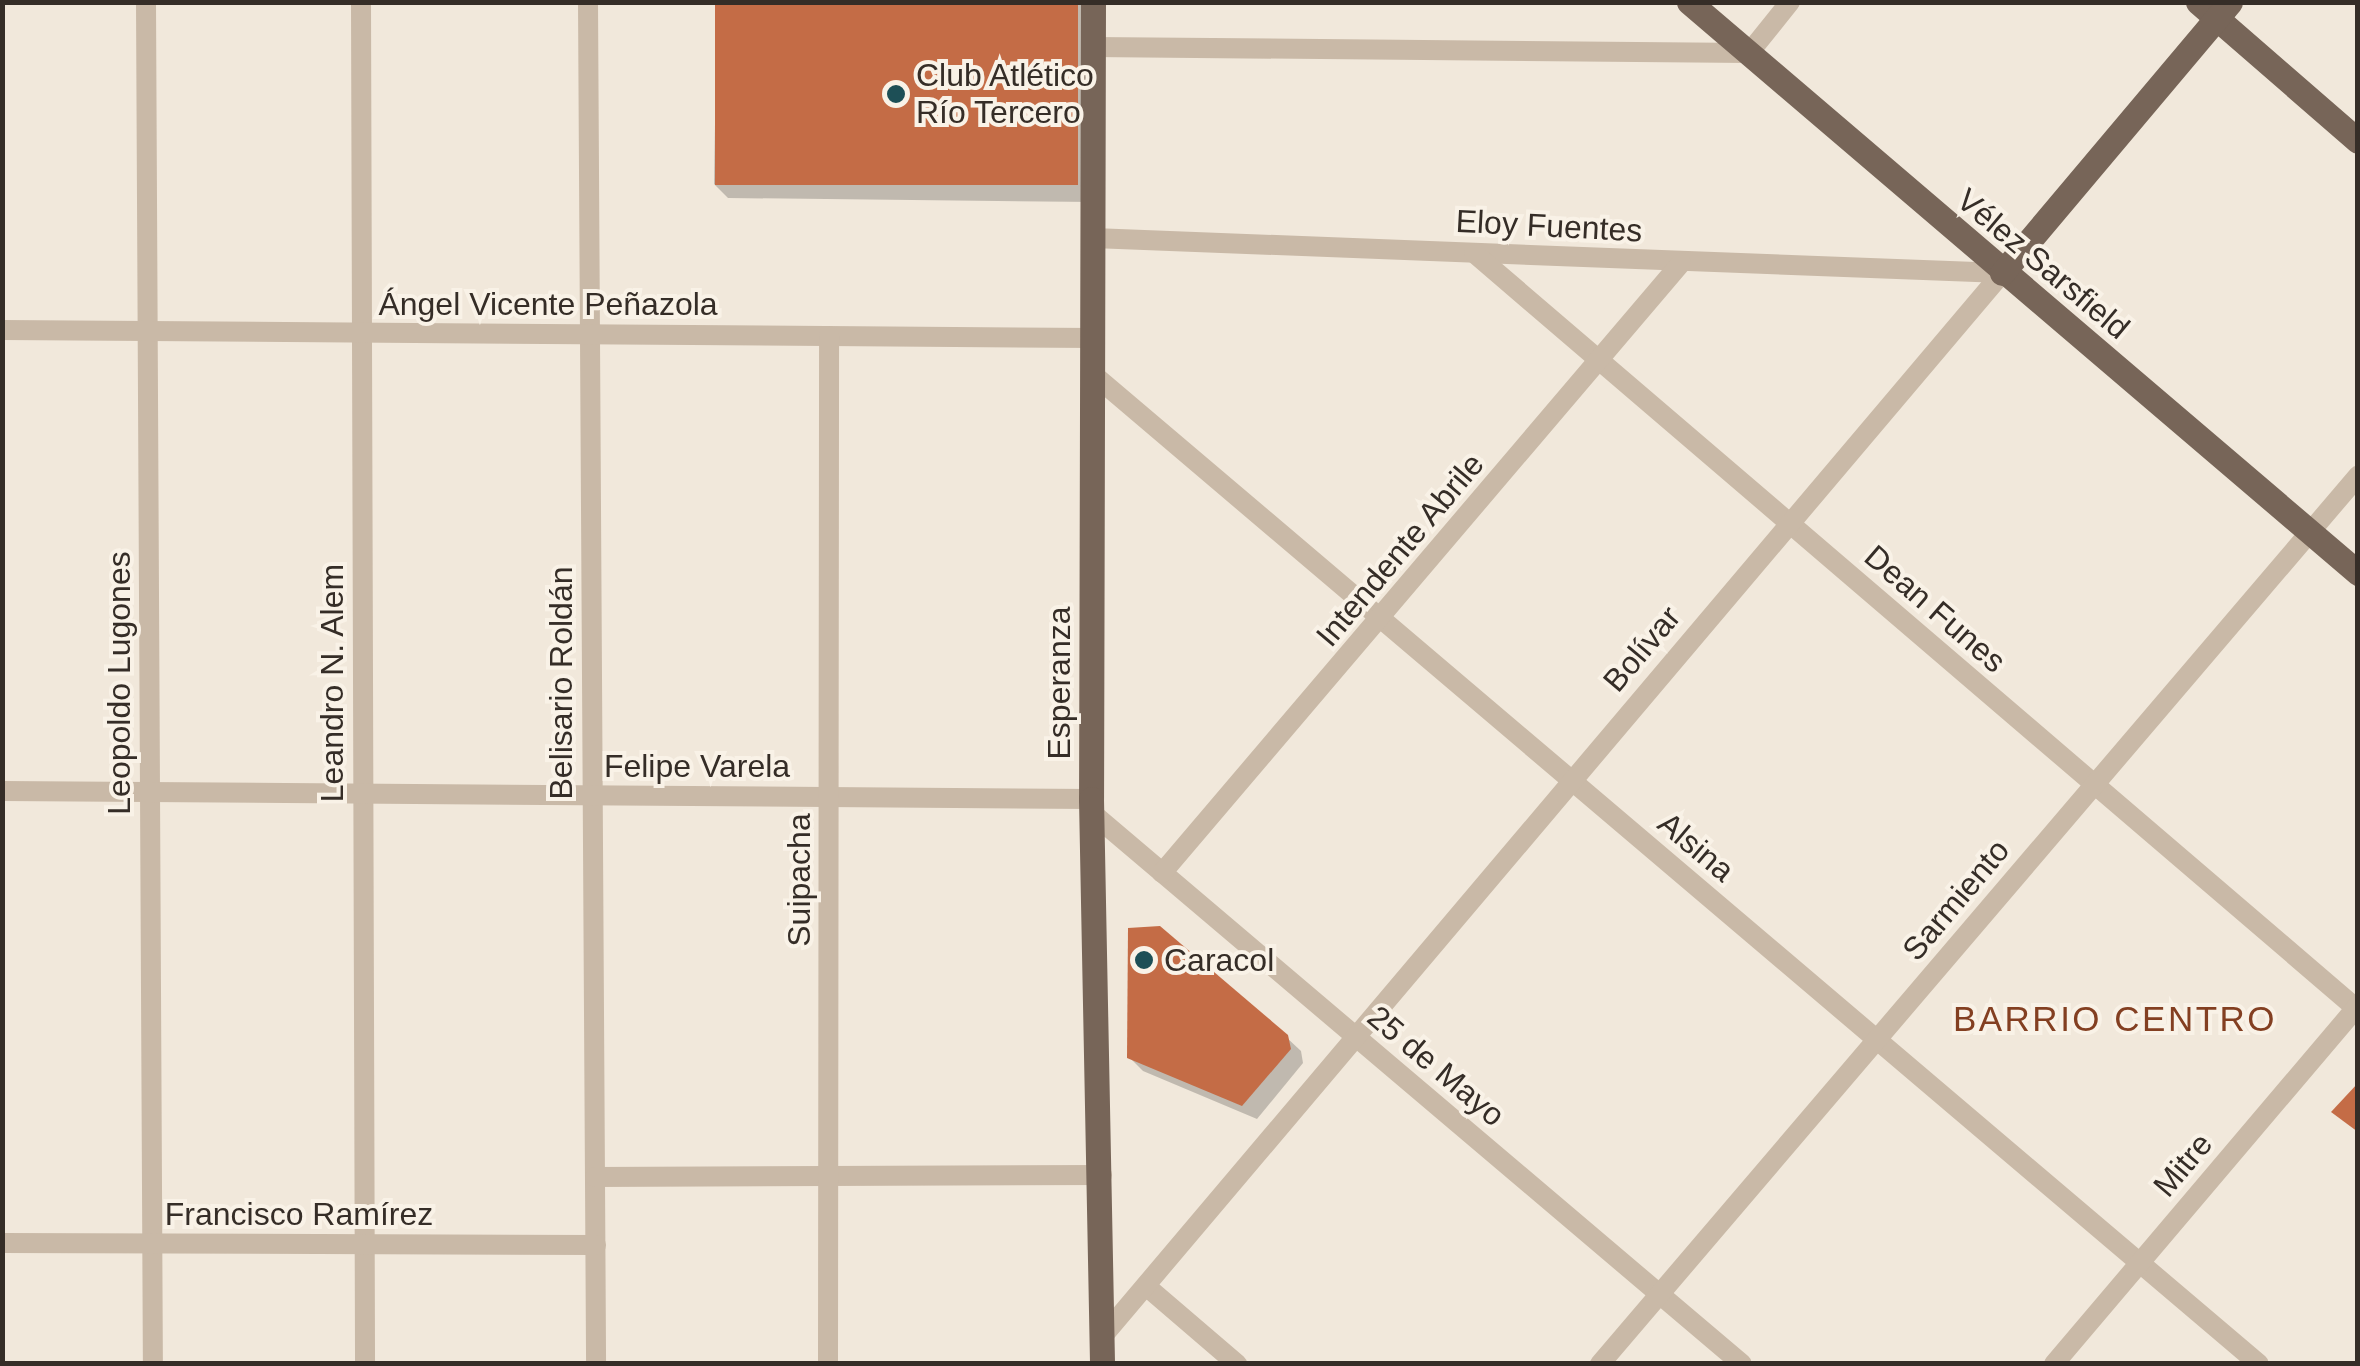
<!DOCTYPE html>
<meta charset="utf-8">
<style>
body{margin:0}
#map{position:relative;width:2360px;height:1366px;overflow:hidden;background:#f1e8db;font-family:Helvetica,sans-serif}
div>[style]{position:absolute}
.shadow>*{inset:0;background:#0003}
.building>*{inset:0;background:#c46c46;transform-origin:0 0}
.minor>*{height:20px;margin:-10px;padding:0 10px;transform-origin:10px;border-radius:10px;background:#c9b9a7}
.major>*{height:25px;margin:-12.5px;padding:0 12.5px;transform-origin:12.5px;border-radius:12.5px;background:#776558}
.dots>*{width:28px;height:28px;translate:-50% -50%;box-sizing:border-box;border:5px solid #f9f2e7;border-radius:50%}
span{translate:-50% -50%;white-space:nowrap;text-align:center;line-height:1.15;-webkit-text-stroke:8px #f9f2e7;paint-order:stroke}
.poi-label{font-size:32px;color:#352d27}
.left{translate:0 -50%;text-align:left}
.street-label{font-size:32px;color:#352d27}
.neighbourhood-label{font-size:35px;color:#833f21;letter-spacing:2.5px}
.frame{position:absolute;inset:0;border:5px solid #352d27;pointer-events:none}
</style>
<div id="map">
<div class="shadow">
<div style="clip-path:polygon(717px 2px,1090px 2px,1093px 202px,728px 198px,714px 184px)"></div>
<div style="clip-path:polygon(1286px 1037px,1301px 1051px,1303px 1063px,1257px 1119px,1143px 1071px,1129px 1057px)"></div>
</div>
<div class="building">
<div style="left:715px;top:2px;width:363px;height:183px"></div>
<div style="clip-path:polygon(1160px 926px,1288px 1035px,1291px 1049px,1242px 1106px,1127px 1058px,1128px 928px)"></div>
<div style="clip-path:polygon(2358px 1083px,2358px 1132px,2331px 1112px)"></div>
</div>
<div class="minor">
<div style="left:146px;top:2px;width:1362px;rotate:89.71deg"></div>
<div style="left:361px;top:2px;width:1362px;rotate:89.83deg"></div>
<div style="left:588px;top:2px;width:1362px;rotate:89.66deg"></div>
<div style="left:1093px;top:47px;width:656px;rotate:0.52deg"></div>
<div style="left:1749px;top:53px;width:65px;rotate:-51.2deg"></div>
<div style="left:1093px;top:238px;width:910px;rotate:2.21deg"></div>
<div style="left:1474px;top:253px;width:1164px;rotate:40.57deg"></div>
<div style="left:2px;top:330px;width:1092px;rotate:0.42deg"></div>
<div style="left:1094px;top:375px;width:1528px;rotate:40.33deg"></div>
<div style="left:2px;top:791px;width:1089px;rotate:0.42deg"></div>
<div style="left:1092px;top:813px;width:852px;rotate:40.29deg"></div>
<div style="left:1162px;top:873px;width:801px;rotate:-49.61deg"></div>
<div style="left:595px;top:1177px;width:507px;rotate:-0.23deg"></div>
<div style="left:2px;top:1243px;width:594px;rotate:0.19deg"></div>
<div style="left:1146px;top:1286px;width:120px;rotate:40.6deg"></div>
<div style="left:1102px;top:1337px;width:1394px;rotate:-49.77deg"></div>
<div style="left:828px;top:1364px;width:1028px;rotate:-89.94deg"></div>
<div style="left:1600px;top:1364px;width:1168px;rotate:-49.52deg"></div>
<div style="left:2054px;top:1364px;width:470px;rotate:-49.7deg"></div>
</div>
<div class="major">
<div style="left:1093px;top:2px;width:797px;rotate:90.14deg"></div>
<div style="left:1091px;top:799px;width:565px;rotate:88.88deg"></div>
<div style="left:1689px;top:2px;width:880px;rotate:40.48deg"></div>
<div style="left:2198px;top:2px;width:212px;rotate:41deg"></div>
<div style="left:2002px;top:273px;width:354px;rotate:-49.9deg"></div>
</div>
<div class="dots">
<div style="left:896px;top:94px;background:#1d4f56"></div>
<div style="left:1144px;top:960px;background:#1d4f56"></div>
</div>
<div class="poi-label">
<span class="left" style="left:916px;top:94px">Club Atlético<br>Río Tercero</span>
<span class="left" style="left:1164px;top:960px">Caracol</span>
</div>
<div class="street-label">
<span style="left:1549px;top:226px;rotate:3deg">Eloy Fuentes</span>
<span style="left:2043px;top:264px;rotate:40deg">Vélez Sarsfield</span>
<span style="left:548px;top:304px">Ángel Vicente Peñazola</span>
<span style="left:1400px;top:550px;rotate:-50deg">Intendente Abrile</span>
<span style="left:1935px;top:609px;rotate:41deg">Dean Funes</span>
<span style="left:1642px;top:649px;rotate:-50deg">Bolívar</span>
<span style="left:119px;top:683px;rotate:-90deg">Leopoldo Lugones</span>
<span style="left:332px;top:683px;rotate:-90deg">Leandro N. Alem</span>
<span style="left:561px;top:683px;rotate:-90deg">Belisario Roldán</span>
<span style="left:1059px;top:683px;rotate:-90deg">Esperanza</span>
<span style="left:697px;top:766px">Felipe Varela</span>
<span style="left:1696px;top:847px;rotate:40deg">Alsina</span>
<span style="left:799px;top:880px;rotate:-90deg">Suipacha</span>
<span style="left:1956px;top:900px;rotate:-50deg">Sarmiento</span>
<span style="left:1436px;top:1066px;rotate:40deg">25 de Mayo</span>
<span style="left:2183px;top:1165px;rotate:-50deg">Mitre</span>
<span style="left:299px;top:1214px">Francisco Ramírez</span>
</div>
<div class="neighbourhood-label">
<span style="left:2115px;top:1019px">BARRIO CENTRO</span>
</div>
<div class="frame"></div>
</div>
